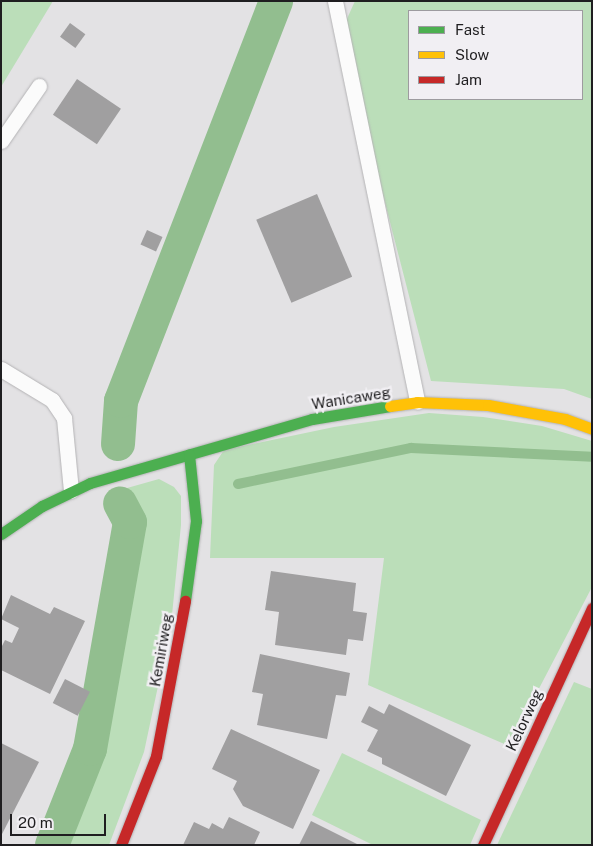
<!DOCTYPE html>
<style>
body{margin:0}
#map{position:relative;width:593px;height:846px;overflow:hidden;background:#e3e2e4;font-family:"Public Sans",sans-serif}
div>[style]{position:absolute}
.green>*{inset:0;background:#bbdeb9}
.stream>*{height:10px;margin:-5px;padding:0 5px;transform-origin:5px;border-radius:5px;background:#92be8f}
.canal>*{height:34px;margin:-17px;padding:0 17px;transform-origin:17px;border-radius:17px;background:#92be8f}
.building>*{inset:0;background:#a09fa0;transform-origin:0 0}
.roads{filter:drop-shadow(0 0 1px #b4b3b5) drop-shadow(0 0 1px #b4b3b5)}
.lane>*{height:15px;margin:-7.5px;padding:0 7.5px;transform-origin:7.5px;border-radius:7.5px;background:#fbfbfb}
.fast>*{height:11px;margin:-5.5px;padding:0 5.5px;transform-origin:5.5px;border-radius:5.5px;background:#4caf50}
.slow>*{height:11px;margin:-5.5px;padding:0 5.5px;transform-origin:5.5px;border-radius:5.5px;background:#ffc107}
.jam>*{height:11px;margin:-5.5px;padding:0 5.5px;transform-origin:5.5px;border-radius:5.5px;background:#c62828}
span{translate:-50% -50%;white-space:nowrap;text-align:center;line-height:1.15;-webkit-text-stroke:5px #f1eff3;paint-order:stroke}
.street-label{font-size:15px;color:#1f1e20}
.frame{position:absolute;inset:0;border:2px solid #1f1e20;pointer-events:none}
.legend{position:absolute;left:408px;top:10px;width:175px;height:90px;box-sizing:border-box;background:#f1eff3;border:1px solid #9d9b9f;margin:0;padding:6px 9px;list-style:none;font-size:15px;color:#1f1e20}
.legend li{display:flex;align-items:center;gap:10px;height:25px}
.legend b{width:25px;border:1px solid #9d9b9f}
.scale{position:absolute;left:10px;top:814px;width:96px;height:22px;box-sizing:border-box;border:2px solid #1f1e20;border-top:0;padding-left:6px;font-size:15px;line-height:18px;white-space:nowrap;color:#1f1e20;-webkit-text-stroke:4px #f1eff3;paint-order:stroke}
</style>
<div id="map">
<div class="green">
<div style="clip-path:polygon(1px 1px,53px 1px,1px 87px)"></div>
<div style="clip-path:polygon(evenodd,355px 1px,592px 1px,592px 399px,564px 389px,431px 381px,341px 32px,355px 1px,409px 11px,582px 11px,582px 99px,409px 99px,409px 11px)"></div>
<div style="clip-path:polygon(429px 413px,483px 417px,542px 426px,592px 441px,592px 587px,509px 746px,368px 685px,384px 558px,210px 558px,214px 465px,224px 450px,334px 427px)"></div>
<div style="clip-path:polygon(159px 479px,174px 487px,181px 496px,181px 525px,171px 625px,144px 752px,109px 845px,52px 845px,90px 749px,130px 522px,120px 503px,120px 490px)"></div>
<div style="clip-path:polygon(574px 682px,592px 689px,592px 845px,497px 845px)"></div>
<div style="clip-path:polygon(342px 753px,481px 820px,470px 845px,373px 845px,312px 815px)"></div>
</div>
<div class="stream">
<div style="left:238px;top:484px;width:177px;rotate:-11.8deg"></div>
<div style="left:411px;top:448px;width:181px;rotate:2.8deg"></div>
</div>
<div class="canal">
<div style="left:118px;top:444px;width:43px;rotate:-86deg"></div>
<div style="left:121px;top:401px;width:429px;rotate:-68.8deg"></div>
<div style="left:52px;top:845px;width:103px;rotate:-68.4deg"></div>
<div style="left:90px;top:749px;width:230px;rotate:-80deg"></div>
<div style="left:130px;top:522px;width:21px;rotate:-118deg"></div>
</div>
<div class="building">
<div style="left:70px;top:23px;width:19px;height:17px;rotate:36deg"></div>
<div style="left:77px;top:79px;width:53px;height:43px;rotate:34deg"></div>
<div style="left:317px;top:194px;width:90px;height:66px;rotate:67deg"></div>
<div style="left:147px;top:230px;width:17px;height:16px;rotate:24deg"></div>
<div style="clip-path:polygon(271px 571px,356px 583px,353px 611px,367px 613px,363px 641px,348px 639px,346px 655px,275px 645px,279px 612px,265px 610px)"></div>
<div style="clip-path:polygon(11px 595px,50px 614px,54px 607px,85px 621px,50px 694px,1px 670px,1px 648px,5px 640px,12px 643px,19px 628px,1px 619px)"></div>
<div style="clip-path:polygon(260px 654px,350px 673px,346px 696px,336px 695px,327px 739px,257px 725px,263px 694px,252px 692px)"></div>
<div style="left:65px;top:679px;width:28px;height:27px;rotate:27deg"></div>
<div style="clip-path:polygon(389px 704px,471px 745px,446px 796px,382px 764px,382px 758px,367px 751px,378px 730px,361px 722px,369px 706px,384px 714px)"></div>
<div style="clip-path:polygon(231px 729px,320px 770px,293px 829px,243px 806px,233px 789px,237px 781px,212px 769px)"></div>
<div style="clip-path:polygon(1px 743px,39px 762px,1px 836px)"></div>
<div style="clip-path:polygon(229px 817px,260px 832px,254px 845px,183px 845px,194px 822px,209px 829px,212px 823px,223px 829px)"></div>
<div style="clip-path:polygon(311px 821px,359px 845px,299px 845px)"></div>
</div>
<div class="roads">
<div class="lane">
<div style="left:335px;top:1px;width:409px;rotate:78.4deg"></div>
<div style="left:1px;top:141px;width:67px;rotate:-55.4deg"></div>
<div style="left:1px;top:369px;width:60px;rotate:31.3deg"></div>
<div style="left:52px;top:400px;width:22px;rotate:56deg"></div>
<div style="left:64px;top:418px;width:73px;rotate:84.5deg"></div>
</div>
<div class="fast">
<div style="left:1px;top:534px;width:50px;rotate:-34.3deg"></div>
<div style="left:42px;top:506px;width:53px;rotate:-25.6deg"></div>
<div style="left:90px;top:483px;width:231px;rotate:-16.1deg"></div>
<div style="left:312px;top:419px;width:79px;rotate:-9.5deg"></div>
<div style="left:185px;top:601px;width:81px;rotate:-82.2deg"></div>
<div style="left:196px;top:521px;width:67px;rotate:-96deg"></div>
</div>
<div class="slow">
<div style="left:390px;top:406px;width:27px;rotate:-8deg"></div>
<div style="left:417px;top:402px;width:71px;rotate:2.4deg"></div>
<div style="left:488px;top:405px;width:78px;rotate:10.3deg"></div>
<div style="left:565px;top:419px;width:29px;rotate:20deg"></div>
</div>
<div class="jam">
<div style="left:121px;top:845px;width:96px;rotate:-68.5deg"></div>
<div style="left:156px;top:756px;width:158px;rotate:-79.4deg"></div>
<div style="left:483px;top:845px;width:261px;rotate:-65.3deg"></div>
</div>
</div>
<div class="street-label">
<span style="left:351px;top:398px;rotate:-9deg">Wanicaweg</span>
<span style="left:161px;top:650px;rotate:-80deg">Kemiriweg</span>
<span style="left:524px;top:720px;rotate:-65deg">Kelorweg</span>
</div>
<div class="frame"></div>
<ul class="legend">
<li><b style="height:6px;background:#4caf50"></b>Fast</li>
<li><b style="height:6px;background:#ffc107"></b>Slow</li>
<li><b style="height:6px;background:#c62828"></b>Jam</li>
</ul>
<div class="scale">20 m</div>
</div>
